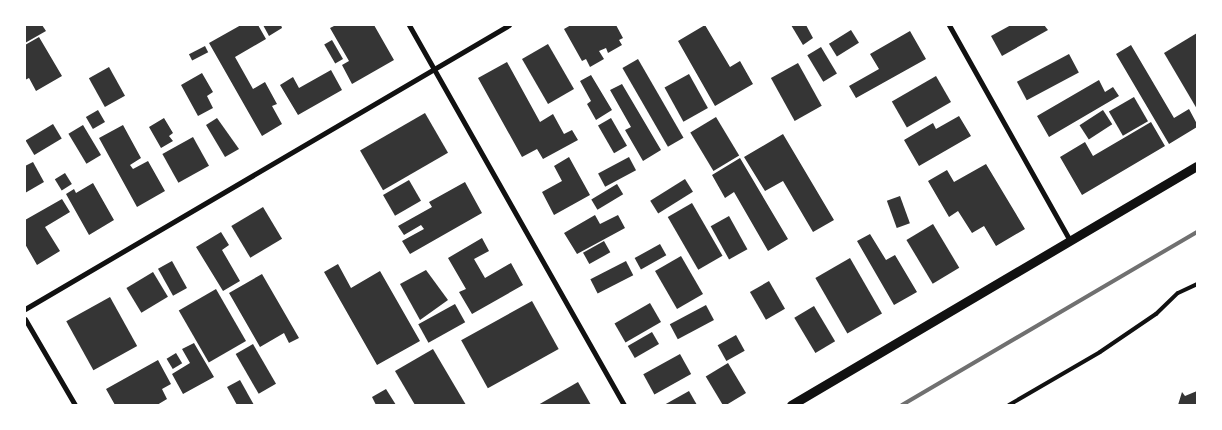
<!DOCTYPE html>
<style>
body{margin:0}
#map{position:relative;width:1222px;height:430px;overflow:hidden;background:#fff;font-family:"Alegreya Sans",sans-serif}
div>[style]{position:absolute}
.building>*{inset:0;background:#353535;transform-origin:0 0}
.service>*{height:4px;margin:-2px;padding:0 2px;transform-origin:2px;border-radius:2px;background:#111}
.minor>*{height:5px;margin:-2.5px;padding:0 2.5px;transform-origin:2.5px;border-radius:2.5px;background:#111}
.tertiary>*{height:9px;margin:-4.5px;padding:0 4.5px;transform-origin:4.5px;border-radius:4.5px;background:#111}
.rail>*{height:4px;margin:-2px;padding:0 2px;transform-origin:2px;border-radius:2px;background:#707070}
span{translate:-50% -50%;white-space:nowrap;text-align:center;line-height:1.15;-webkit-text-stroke:5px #fff;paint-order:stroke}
.frame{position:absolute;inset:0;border:26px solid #fff;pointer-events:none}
</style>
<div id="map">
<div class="building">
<div style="clip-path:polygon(25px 25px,42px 25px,46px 31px,25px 43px)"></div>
<div style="clip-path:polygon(241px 25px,258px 25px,266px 39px,235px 57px,253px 89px,265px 82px,277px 104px,272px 106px,282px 124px,262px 136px,209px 43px)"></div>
<div style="clip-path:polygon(263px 25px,281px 25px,282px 28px,269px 36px)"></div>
<div style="clip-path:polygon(336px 25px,374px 25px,394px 60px,352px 84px,342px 65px,349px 61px,330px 28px)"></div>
<div style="clip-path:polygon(571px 25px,616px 25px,623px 38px,619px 40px,622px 45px,608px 53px,606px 48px,599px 51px,604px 59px,590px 67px,586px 59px,582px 61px,564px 29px)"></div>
<div style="clip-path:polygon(705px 25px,730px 67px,740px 61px,753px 84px,715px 106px,678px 41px)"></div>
<div style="clip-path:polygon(791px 25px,806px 25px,813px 38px,803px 45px)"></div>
<div style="clip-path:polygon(1011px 25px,1044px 25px,1048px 30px,1002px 56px,991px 36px)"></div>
<div style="left:851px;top:30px;width:15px;height:26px;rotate:58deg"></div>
<div style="clip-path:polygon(910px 31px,926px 59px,856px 98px,849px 86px,879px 69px,870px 54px)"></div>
<div style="clip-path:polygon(1197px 33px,1197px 109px,1164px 53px)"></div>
<div style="clip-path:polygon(39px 37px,62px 76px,36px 91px,29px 78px,25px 80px,25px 45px)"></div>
<div style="left:332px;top:40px;width:22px;height:9px;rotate:60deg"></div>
<div style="left:548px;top:44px;width:52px;height:30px;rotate:60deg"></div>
<div style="clip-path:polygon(1131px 45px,1174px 118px,1189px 109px,1197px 124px,1197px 127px,1169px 144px,1116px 54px)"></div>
<div style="left:205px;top:46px;width:7px;height:18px;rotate:63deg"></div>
<div style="left:821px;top:47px;width:31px;height:16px;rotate:59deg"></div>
<div style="left:1069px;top:54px;width:21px;height:59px;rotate:62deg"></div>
<div style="left:638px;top:59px;width:91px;height:18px;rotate:60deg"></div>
<div style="clip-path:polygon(507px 62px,540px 122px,553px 114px,564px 134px,572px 130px,578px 140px,543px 159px,537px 149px,522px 157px,478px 78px)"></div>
<div style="left:798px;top:63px;width:49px;height:31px;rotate:61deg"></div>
<div style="left:109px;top:67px;width:33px;height:23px;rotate:61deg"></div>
<div style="clip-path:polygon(331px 70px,342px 90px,298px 115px,280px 85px,293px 77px,299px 88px)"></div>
<div style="clip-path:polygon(202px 73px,213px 92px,207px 96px,213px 108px,198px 116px,181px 85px)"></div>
<div style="left:689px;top:74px;width:39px;height:28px;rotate:61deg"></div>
<div style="clip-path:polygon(591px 75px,612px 110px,596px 120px,587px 104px,591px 101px,580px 81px)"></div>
<div style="left:936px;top:76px;width:30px;height:51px;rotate:60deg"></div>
<div style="clip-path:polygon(1099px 80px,1105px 92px,1113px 87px,1119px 96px,1049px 137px,1037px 116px)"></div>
<div style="clip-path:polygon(622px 84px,661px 150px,643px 161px,625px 130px,631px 127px,610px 90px)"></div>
<div style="left:1134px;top:97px;width:28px;height:29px;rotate:60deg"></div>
<div style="left:98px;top:110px;width:14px;height:14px;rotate:60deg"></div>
<div style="left:1103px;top:110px;width:17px;height:28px;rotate:57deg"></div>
<div style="left:425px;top:113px;width:46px;height:75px;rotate:60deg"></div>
<div style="clip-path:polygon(959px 116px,971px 136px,919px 166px,904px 140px,933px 123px,936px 129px)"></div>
<div style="left:716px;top:117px;width:45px;height:30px;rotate:59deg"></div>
<div style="clip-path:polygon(164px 118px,173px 133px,169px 136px,173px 141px,161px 148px,149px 127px)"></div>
<div style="clip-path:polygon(217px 118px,239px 149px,225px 157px,206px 125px)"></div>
<div style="left:611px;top:118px;width:32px;height:15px;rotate:60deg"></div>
<div style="clip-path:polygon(1151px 122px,1165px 146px,1082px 195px,1060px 157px,1085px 142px,1093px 156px)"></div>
<div style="left:53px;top:124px;width:17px;height:32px;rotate:59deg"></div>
<div style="left:83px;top:125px;width:35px;height:17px;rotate:59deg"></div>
<div style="clip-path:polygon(123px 125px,141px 158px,130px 165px,133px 169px,148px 161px,165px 191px,137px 207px,99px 138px)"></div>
<div style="clip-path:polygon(783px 134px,834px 220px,813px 232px,783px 181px,765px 191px,744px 157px)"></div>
<div style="left:193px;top:137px;width:33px;height:35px;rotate:61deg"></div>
<div style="clip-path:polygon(569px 157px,590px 195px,554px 215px,542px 192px,562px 181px,554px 166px)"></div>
<div style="left:629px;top:157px;width:15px;height:35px;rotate:62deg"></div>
<div style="clip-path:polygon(740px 158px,788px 239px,768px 251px,734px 192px,725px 198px,712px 175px)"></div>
<div style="clip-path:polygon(33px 162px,44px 182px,25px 193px,25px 166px)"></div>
<div style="clip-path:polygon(986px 164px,1025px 229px,996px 246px,984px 226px,972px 233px,958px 211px,949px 217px,928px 181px,947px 170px,954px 182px)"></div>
<div style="left:65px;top:173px;width:13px;height:12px;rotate:58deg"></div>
<div style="left:685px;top:179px;width:15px;height:41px;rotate:58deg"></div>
<div style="left:409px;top:180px;width:24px;height:30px;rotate:60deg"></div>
<div style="clip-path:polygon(465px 182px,482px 213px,410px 254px,402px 241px,424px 229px,421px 225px,404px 235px,398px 226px,432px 207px,429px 202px)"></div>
<div style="clip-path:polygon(93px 183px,114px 220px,89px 235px,66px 194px,74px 189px,76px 193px)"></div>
<div style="left:617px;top:184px;width:12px;height:30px;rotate:59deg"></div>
<div style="left:900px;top:196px;width:29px;height:14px;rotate:70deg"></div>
<div style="clip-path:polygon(62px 199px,70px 212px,45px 227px,60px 251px,37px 265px,25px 244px,25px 220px)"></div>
<div style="left:692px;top:203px;width:61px;height:28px;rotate:60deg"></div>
<div style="left:263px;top:207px;width:37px;height:37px;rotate:59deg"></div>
<div style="clip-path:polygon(595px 215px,600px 224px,618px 215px,625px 228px,577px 254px,564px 233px)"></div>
<div style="left:729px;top:216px;width:38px;height:21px;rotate:61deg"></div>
<div style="left:933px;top:224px;width:51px;height:31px;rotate:59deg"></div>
<div style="clip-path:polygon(221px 232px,229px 245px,222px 250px,240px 281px,223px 291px,196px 247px)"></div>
<div style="clip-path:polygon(870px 234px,886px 260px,895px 255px,917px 292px,894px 305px,857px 241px)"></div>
<div style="clip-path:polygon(482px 238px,489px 251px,474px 259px,485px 278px,511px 263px,523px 285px,472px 314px,459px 292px,466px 289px,448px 258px)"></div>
<div style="left:604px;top:241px;width:13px;height:24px;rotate:61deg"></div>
<div style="left:660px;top:244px;width:13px;height:29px;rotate:61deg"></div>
<div style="left:681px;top:256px;width:44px;height:30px;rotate:60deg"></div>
<div style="left:850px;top:258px;width:64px;height:40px;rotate:60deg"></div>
<div style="left:172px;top:261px;width:31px;height:16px;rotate:61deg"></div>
<div style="left:626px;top:261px;width:16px;height:40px;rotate:63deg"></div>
<div style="clip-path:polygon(338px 264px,351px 288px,380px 271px,420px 341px,377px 365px,324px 272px)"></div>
<div style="clip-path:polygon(426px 270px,448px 300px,420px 320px,400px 284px)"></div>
<div style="left:153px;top:272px;width:29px;height:31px;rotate:59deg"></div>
<div style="clip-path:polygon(262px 274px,299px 338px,289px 343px,284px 333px,260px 347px,229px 293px)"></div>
<div style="left:769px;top:281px;width:32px;height:22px;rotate:60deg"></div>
<div style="left:216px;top:289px;width:60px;height:43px;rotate:60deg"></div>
<div style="left:110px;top:297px;width:56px;height:50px;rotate:61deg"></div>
<div style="left:532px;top:301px;width:55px;height:81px;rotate:61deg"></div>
<div style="left:650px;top:303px;width:22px;height:41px;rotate:60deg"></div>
<div style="left:455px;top:304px;width:21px;height:42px;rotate:61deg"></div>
<div style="left:706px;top:305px;width:17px;height:41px;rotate:62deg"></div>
<div style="left:814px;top:306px;width:41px;height:23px;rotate:59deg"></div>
<div style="left:652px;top:332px;width:14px;height:28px;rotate:60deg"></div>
<div style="left:736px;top:335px;width:18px;height:21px;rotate:61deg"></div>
<div style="clip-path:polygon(194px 343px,214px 377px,183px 394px,172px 374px,190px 363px,182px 349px)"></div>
<div style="left:253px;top:344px;width:46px;height:20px;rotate:60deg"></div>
<div style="clip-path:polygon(433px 349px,466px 405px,415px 405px,395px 371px)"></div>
<div style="left:176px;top:353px;width:12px;height:11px;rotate:59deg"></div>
<div style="left:680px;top:354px;width:23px;height:42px;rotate:61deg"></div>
<div style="clip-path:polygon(158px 360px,171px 384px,162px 389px,167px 399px,157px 405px,115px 405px,106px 389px)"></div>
<div style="left:728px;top:363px;width:35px;height:26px;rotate:59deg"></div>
<div style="clip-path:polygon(240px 380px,254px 405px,237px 405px,227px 387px)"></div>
<div style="clip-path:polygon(578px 382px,591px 405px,538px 405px)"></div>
<div style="clip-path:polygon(386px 389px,396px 405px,376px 405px,372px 397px)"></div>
<div style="clip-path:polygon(689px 391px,697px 405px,664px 405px)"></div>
<div style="clip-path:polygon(1197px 391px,1197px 405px,1178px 405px,1182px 392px,1185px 396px)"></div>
</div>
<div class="service">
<div style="left:1009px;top:405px;width:105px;rotate:-30.2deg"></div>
<div style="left:1100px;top:352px;width:68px;rotate:-34.2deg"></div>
<div style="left:1156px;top:314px;width:30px;rotate:-44deg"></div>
<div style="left:1178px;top:293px;width:21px;rotate:-25deg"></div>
</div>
<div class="minor">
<div style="left:409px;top:25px;width:437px;rotate:60.5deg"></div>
<div style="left:949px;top:25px;width:248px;rotate:60.7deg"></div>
<div style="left:25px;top:309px;width:561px;rotate:-30.4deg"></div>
<div style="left:25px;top:319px;width:99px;rotate:59.8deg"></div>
</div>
<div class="tertiary">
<div style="left:791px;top:405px;width:471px;rotate:-30.5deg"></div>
</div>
<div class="rail">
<div style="left:902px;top:405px;width:342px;rotate:-30.4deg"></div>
</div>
<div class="frame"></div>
</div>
